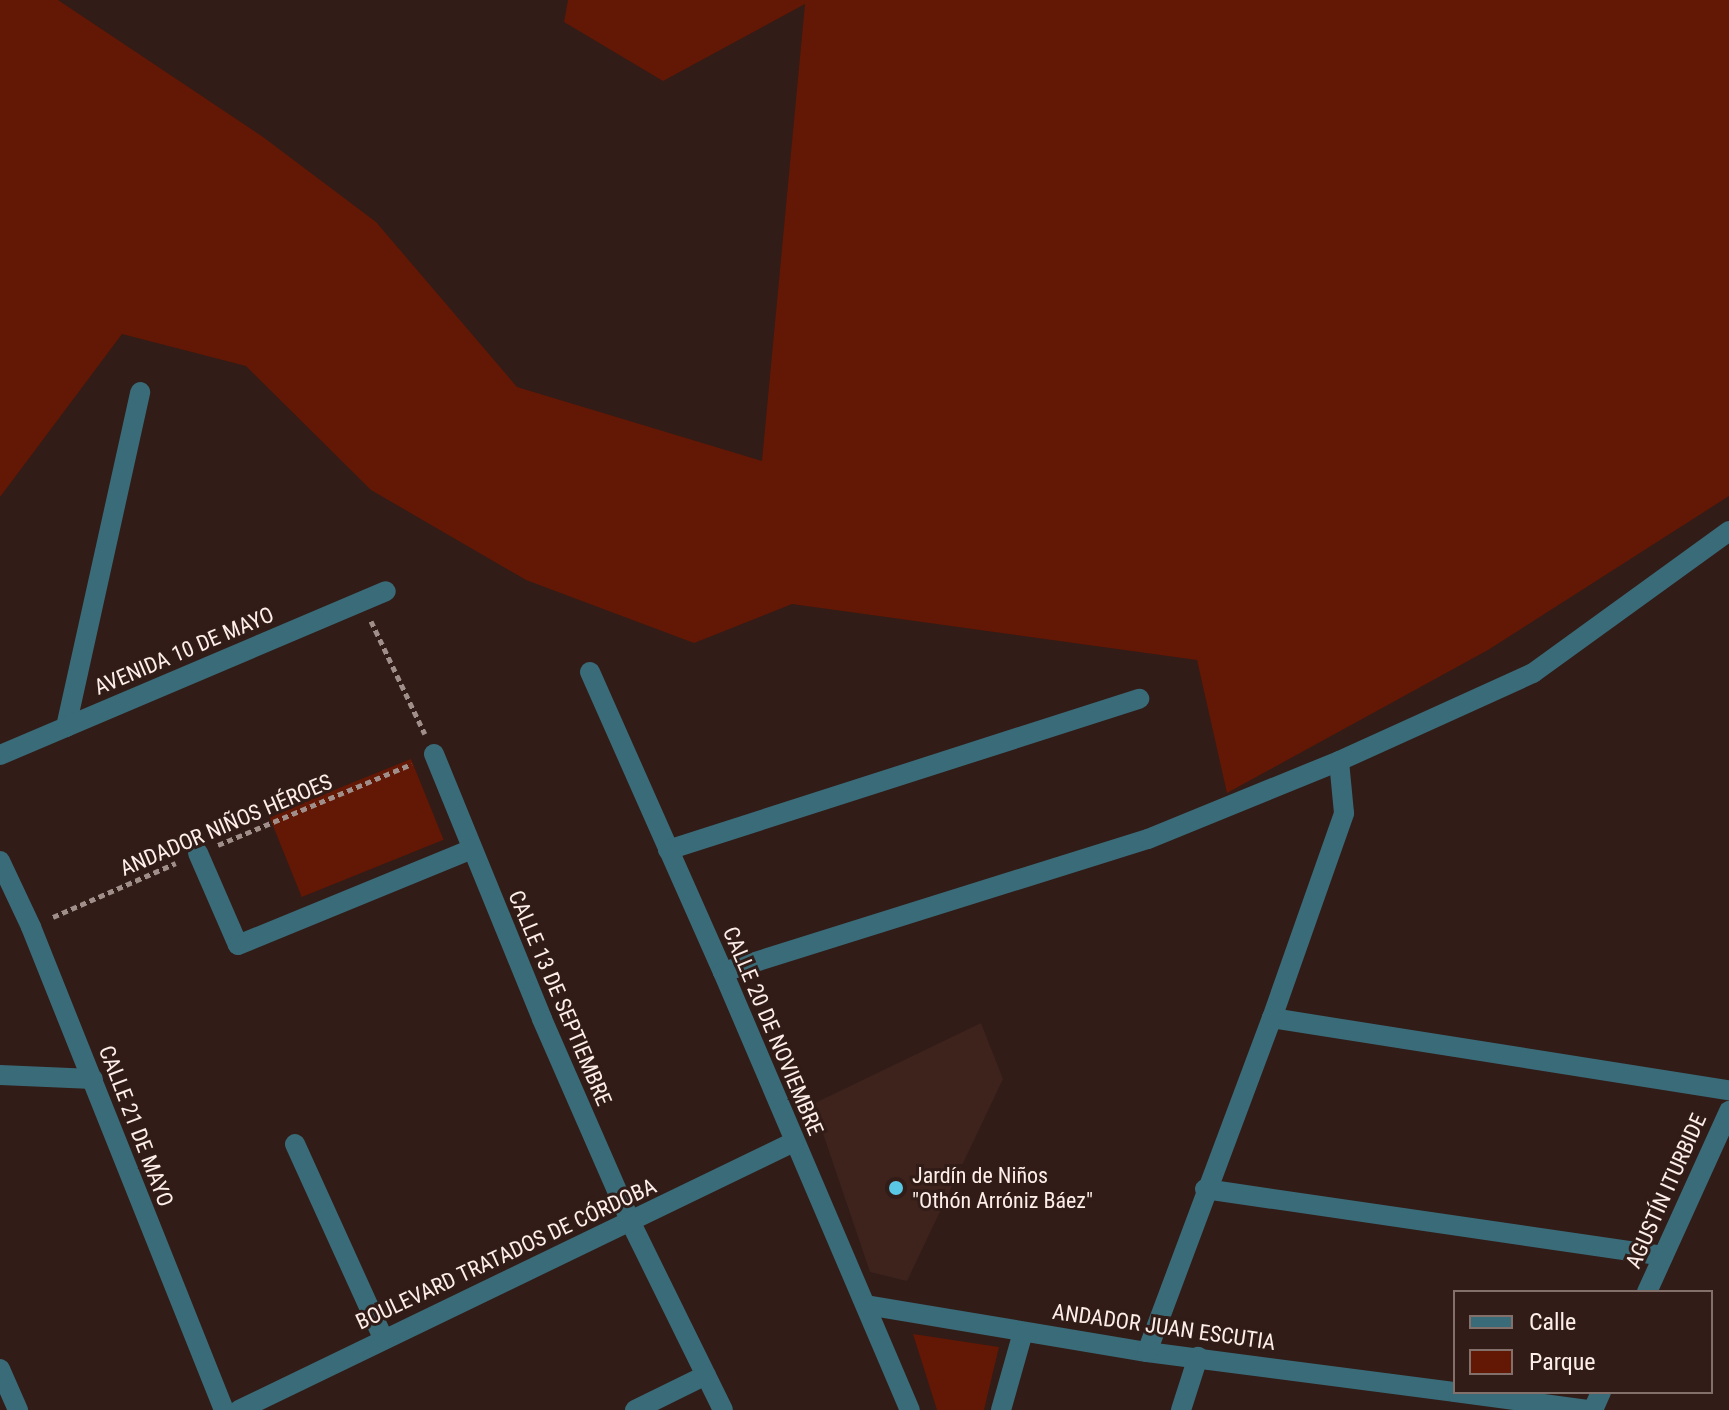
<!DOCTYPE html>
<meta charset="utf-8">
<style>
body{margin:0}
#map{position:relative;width:1729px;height:1410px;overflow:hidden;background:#311c17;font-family:"Roboto Condensed",sans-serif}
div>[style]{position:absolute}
.built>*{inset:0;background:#3e231d}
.green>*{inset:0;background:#631705;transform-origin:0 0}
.path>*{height:5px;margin-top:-2.5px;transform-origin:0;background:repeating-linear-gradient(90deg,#9f8e89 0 6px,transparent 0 10px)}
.street>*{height:20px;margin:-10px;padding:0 10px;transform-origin:10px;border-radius:10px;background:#3a6b79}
.dots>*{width:22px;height:22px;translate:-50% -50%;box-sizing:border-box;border:4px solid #311c17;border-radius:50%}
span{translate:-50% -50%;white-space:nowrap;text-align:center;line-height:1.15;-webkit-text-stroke:6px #311c17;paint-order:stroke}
.street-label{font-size:22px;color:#fdeeea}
.poi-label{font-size:22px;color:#fdeeea}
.left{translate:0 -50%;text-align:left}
.legend{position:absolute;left:1453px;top:1290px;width:260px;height:104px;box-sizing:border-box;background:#311c17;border:2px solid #83706b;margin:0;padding:10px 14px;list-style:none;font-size:24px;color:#fdeeea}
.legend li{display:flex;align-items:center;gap:16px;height:40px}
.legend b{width:40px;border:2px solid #83706b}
</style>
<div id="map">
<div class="built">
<div style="clip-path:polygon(981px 1023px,1003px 1079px,907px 1281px,870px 1272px,813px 1104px)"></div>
</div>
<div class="green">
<div style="clip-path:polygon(0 0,58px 0,263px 137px,376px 222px,517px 387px,762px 461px,805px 4px,663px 81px,564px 22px,568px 0,1729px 0,1729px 496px,1488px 650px,1227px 793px,1197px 660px,792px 604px,694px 643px,526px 580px,371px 490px,246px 366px,122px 334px,0 497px)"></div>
<div style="left:411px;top:759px;width:87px;height:153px;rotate:68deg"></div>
<div style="clip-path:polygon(913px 1334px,999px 1347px,984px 1410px,937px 1410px)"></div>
</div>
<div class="path">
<div style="left:371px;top:621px;width:125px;rotate:64.5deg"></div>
<div style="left:218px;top:845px;width:210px;rotate:-22.7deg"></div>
<div style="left:53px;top:917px;width:134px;rotate:-23.7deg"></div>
</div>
<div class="street">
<div style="left:590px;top:672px;width:328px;rotate:66.1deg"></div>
<div style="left:723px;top:972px;width:476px;rotate:66.9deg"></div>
<div style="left:66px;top:727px;width:343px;rotate:-77.5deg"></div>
<div style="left:434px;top:754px;width:286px;rotate:67.8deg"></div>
<div style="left:542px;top:1019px;width:223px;rotate:66.4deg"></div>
<div style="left:631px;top:1223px;width:208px;rotate:63.8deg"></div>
<div style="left:0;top:755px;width:419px;rotate:-23deg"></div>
<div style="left:668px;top:850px;width:495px;rotate:-17.8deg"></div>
<div style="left:198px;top:853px;width:100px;rotate:66.5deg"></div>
<div style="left:238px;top:945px;width:253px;rotate:-22.3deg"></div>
<div style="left:0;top:861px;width:73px;rotate:64.8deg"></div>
<div style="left:31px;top:927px;width:520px;rotate:68.22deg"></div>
<div style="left:723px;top:972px;width:445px;rotate:-17.4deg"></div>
<div style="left:1148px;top:839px;width:206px;rotate:-22.2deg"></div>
<div style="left:1339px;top:761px;width:213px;rotate:-24.4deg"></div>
<div style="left:1533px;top:673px;width:242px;rotate:-35.9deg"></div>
<div style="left:1272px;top:1018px;width:463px;rotate:9deg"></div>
<div style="left:0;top:1075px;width:93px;rotate:2.5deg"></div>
<div style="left:295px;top:1144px;width:213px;rotate:65.6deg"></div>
<div style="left:1205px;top:1189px;width:463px;rotate:8.3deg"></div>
<div style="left:1647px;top:1292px;width:199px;rotate:-65.6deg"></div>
<div style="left:866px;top:1305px;width:285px;rotate:9.5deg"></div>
<div style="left:1147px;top:1352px;width:311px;rotate:7.4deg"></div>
<div style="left:1147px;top:1352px;width:357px;rotate:-69.5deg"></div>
<div style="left:1272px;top:1018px;width:217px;rotate:-70.6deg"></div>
<div style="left:1344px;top:813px;width:52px;rotate:-95.5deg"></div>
<div style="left:0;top:1369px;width:45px;rotate:66.3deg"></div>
<div style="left:1455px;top:1392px;width:134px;rotate:7.7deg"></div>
<div style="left:239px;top:1410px;width:616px;rotate:-25.78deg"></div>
<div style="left:635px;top:1410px;width:79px;rotate:-26.2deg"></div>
<div style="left:1001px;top:1410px;width:81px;rotate:-74.2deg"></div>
<div style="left:1181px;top:1410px;width:56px;rotate:-72.2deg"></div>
<div style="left:1593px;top:1410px;width:20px;rotate:-66deg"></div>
</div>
<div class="dots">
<div style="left:896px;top:1188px;background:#5ac8e5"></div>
</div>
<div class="street-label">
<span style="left:184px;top:651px;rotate:-23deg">AVENIDA 10 DE MAYO</span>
<span style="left:226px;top:825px;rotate:-23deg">ANDADOR NIÑOS HÉROES</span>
<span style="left:560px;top:998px;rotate:67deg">CALLE 13 DE SEPTIEMBRE</span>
<span style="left:773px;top:1031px;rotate:67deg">CALLE 20 DE NOVIEMBRE</span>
<span style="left:136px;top:1126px;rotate:69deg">CALLE 21 DE MAYO</span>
<span style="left:1666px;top:1191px;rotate:-66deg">AGUSTÍN ITURBIDE</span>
<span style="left:506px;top:1254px;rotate:-25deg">BOULEVARD TRATADOS DE CÓRDOBA</span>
<span style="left:1164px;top:1327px;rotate:8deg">ANDADOR JUAN ESCUTIA</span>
</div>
<div class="poi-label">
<span class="left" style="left:912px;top:1188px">Jardín de Niños<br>"Othón Arróniz Báez"</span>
</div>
<ul class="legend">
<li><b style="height:10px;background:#3a6b79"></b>Calle</li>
<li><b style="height:22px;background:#631705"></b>Parque</li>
</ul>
</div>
